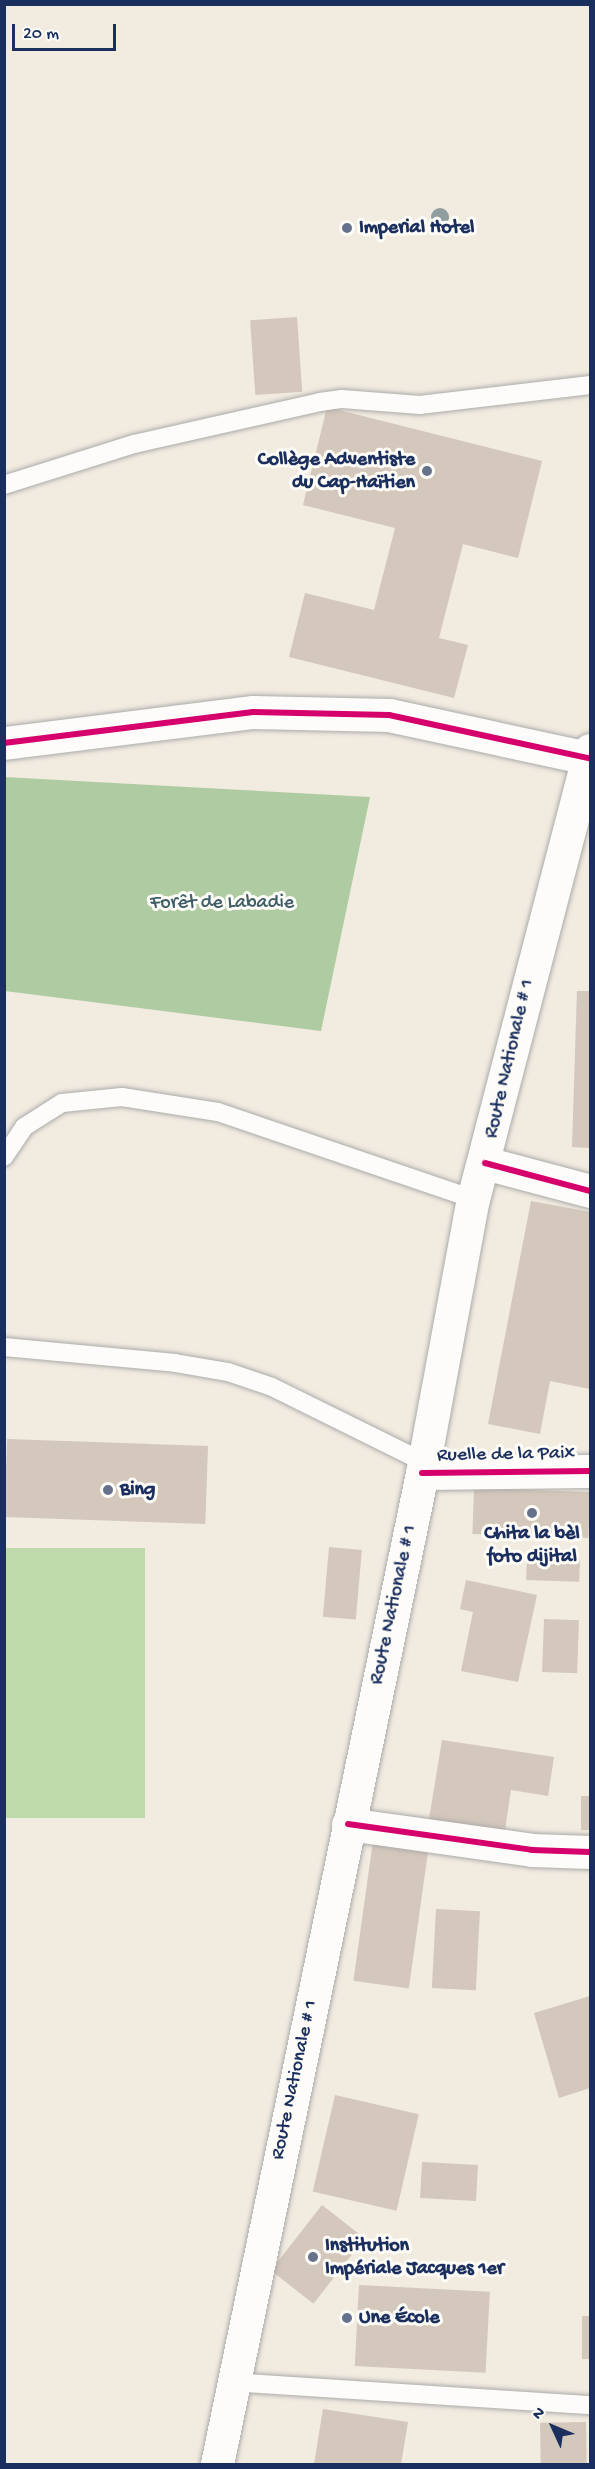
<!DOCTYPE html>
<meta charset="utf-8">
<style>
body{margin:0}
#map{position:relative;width:595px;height:2469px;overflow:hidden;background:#f1ebe0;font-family:"Gochi Hand",sans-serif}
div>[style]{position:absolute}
.green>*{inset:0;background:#bedaab;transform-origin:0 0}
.forest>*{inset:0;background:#aecba1}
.building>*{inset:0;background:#d4c7bb;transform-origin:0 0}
.roads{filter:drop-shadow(0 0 2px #acabaa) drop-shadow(0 0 2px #acabaa)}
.service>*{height:18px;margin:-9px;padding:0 9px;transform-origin:9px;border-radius:9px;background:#fdfcfa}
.minor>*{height:33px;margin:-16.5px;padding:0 16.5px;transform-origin:16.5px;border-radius:16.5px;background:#fdfcfa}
.tertiary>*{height:33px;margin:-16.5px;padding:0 16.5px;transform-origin:16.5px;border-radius:16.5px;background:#fdfcfa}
.primary>*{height:33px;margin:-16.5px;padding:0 16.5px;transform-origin:16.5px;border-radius:16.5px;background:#fdfcfa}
.cycleway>*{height:6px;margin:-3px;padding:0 3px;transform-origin:3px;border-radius:3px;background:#d6006c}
.trees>*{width:18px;height:18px;margin:-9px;border-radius:50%;background:#8f9d9e}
.dots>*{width:16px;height:16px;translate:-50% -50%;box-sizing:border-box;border:3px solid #fdfcf7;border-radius:50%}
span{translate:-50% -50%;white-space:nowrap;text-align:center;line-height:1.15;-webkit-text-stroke:6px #fdfcf7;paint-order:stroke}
.poi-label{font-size:20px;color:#1b2f5e;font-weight:700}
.left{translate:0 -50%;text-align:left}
.right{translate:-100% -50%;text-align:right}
.park-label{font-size:20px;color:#3f5e68}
.street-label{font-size:20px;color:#1b2f5e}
.frame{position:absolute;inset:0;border:6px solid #1b2f5e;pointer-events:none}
.north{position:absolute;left:523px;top:2397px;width:60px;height:60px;-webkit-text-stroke:4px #fdfcf7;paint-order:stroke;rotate:314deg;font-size:16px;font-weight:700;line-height:24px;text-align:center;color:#1b2f5e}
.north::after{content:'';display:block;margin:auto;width:21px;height:27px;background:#1b2f5e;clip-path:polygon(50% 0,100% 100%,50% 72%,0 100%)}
.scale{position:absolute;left:12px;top:24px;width:104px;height:27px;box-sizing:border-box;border:3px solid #1b2f5e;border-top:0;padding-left:8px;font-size:18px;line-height:21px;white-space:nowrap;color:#1b2f5e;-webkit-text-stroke:4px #fdfcf7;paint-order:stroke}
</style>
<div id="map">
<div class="green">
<div style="left:5px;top:1548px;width:140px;height:270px"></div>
</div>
<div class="forest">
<div style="clip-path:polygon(4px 777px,370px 797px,321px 1031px,5px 991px)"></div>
</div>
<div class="building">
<div style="left:297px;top:317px;width:75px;height:47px;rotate:86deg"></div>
<div style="clip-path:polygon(327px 407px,542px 461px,518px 558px,463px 544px,439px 638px,468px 645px,454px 698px,289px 657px,305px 593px,374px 610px,395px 528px,303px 505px)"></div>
<div style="clip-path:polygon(577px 991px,590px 991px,590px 1148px,572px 1147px)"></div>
<div style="clip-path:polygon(531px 1201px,590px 1212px,590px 1389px,550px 1381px,540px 1434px,488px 1424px)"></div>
<div style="left:208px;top:1446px;width:78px;height:201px;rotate:92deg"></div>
<div style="left:474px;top:1488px;width:116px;height:46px;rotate:2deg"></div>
<div style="left:329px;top:1547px;width:33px;height:70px;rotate:5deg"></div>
<div style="left:527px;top:1557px;width:53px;height:23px;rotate:2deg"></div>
<div style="clip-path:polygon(466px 1580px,537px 1595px,518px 1682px,461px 1671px,473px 1612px,460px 1609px)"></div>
<div style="left:544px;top:1619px;width:35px;height:53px;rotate:2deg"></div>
<div style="clip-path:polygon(442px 1740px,554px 1757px,548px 1796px,511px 1790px,504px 1837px,428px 1825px)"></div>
<div style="left:581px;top:1796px;width:9px;height:34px"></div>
<div style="left:373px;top:1841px;width:56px;height:141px;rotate:8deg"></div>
<div style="left:436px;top:1909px;width:44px;height:79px;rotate:3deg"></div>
<div style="clip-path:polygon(590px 1996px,590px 2088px,559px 2098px,534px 2013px)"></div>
<div style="left:335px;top:2095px;width:86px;height:99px;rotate:13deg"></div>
<div style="left:422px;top:2162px;width:56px;height:36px;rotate:3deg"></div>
<div style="left:322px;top:2205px;width:54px;height:83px;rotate:38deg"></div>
<div style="left:359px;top:2285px;width:131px;height:81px;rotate:3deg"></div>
<div style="left:582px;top:2316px;width:8px;height:43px"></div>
<div style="clip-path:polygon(323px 2409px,408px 2422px,401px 2464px,314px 2464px)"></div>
<div style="left:586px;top:2422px;width:42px;height:46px;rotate:89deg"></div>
</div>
<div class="roads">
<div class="service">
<div style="left:4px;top:485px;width:136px;rotate:-17.5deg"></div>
<div style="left:134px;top:444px;width:191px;rotate:-12.7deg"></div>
<div style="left:320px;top:402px;width:22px;rotate:-8deg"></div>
<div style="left:342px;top:399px;width:78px;rotate:4.4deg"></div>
<div style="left:420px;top:405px;width:171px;rotate:-6.7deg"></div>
<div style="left:4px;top:1157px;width:36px;rotate:-56deg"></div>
<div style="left:24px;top:1127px;width:45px;rotate:-32.3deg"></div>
<div style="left:62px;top:1103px;width:60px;rotate:-5.7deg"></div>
<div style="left:122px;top:1097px;width:97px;rotate:8.9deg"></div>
<div style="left:218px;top:1112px;width:269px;rotate:18.8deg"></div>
<div style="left:4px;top:1347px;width:172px;rotate:5.3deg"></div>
<div style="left:175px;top:1363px;width:54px;rotate:9.6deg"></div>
<div style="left:228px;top:1372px;width:46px;rotate:18.8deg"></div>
<div style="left:272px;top:1387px;width:169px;rotate:26.3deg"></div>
<div style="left:231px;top:2382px;width:360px;rotate:3.7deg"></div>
</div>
<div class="minor">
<div style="left:485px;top:1163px;width:109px;rotate:14.9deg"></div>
<div style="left:422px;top:1473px;width:168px;rotate:-0.7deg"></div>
<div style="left:348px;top:1824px;width:186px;rotate:8deg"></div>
<div style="left:532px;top:1850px;width:58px;rotate:2deg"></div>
</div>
<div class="tertiary">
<div style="left:4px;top:743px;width:251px;rotate:-7.1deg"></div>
<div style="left:253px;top:712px;width:136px;rotate:1.3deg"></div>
<div style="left:389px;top:715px;width:204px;rotate:12.2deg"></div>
</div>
<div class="primary">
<div style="left:217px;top:2464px;width:1012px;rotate:-78.31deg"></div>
<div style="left:422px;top:1473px;width:279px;rotate:-79.5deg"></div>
<div style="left:473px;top:1199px;width:464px;rotate:-75.4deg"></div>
</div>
</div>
<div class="cycleway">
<div style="left:4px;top:743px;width:251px;rotate:-7.1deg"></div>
<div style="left:253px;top:712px;width:136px;rotate:1.3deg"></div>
<div style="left:389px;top:715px;width:204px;rotate:12.2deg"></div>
<div style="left:485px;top:1163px;width:109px;rotate:14.9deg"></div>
<div style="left:422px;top:1473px;width:168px;rotate:-0.7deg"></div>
<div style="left:348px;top:1824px;width:186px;rotate:8deg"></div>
<div style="left:532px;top:1850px;width:58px;rotate:2deg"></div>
</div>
<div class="trees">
<div style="left:440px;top:217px"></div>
</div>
<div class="dots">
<div style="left:347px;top:228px;background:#66718c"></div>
<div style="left:427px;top:471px;background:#66718c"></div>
<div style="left:108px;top:1490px;background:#66718c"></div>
<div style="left:532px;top:1513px;background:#66718c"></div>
<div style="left:313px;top:2257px;background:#66718c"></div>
<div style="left:347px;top:2318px;background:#66718c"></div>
</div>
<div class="poi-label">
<span class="left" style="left:359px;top:228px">Imperial Hotel</span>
<span class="right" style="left:415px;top:472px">Collège Adventiste<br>du Cap-Haïtien</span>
<span class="left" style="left:120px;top:1490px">Bing</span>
<span style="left:532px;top:1546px">Chita la bèl<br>foto dijital</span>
<span class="left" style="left:325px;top:2258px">Institution<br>Impériale Jacques 1er</span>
<span class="left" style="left:359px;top:2318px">Une École</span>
</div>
<div class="park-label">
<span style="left:222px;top:903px">Forêt de Labadie</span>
</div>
<div class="street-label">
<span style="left:510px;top:1059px;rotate:-77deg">Route Nationale # 1</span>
<span style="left:506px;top:1455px;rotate:-1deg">Ruelle de la Paix</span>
<span style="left:394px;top:1605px;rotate:-78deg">Route Nationale # 1</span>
<span style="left:295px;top:2080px;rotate:-78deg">Route Nationale # 1</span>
</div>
<div class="frame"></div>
<div class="north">N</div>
<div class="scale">20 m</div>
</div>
